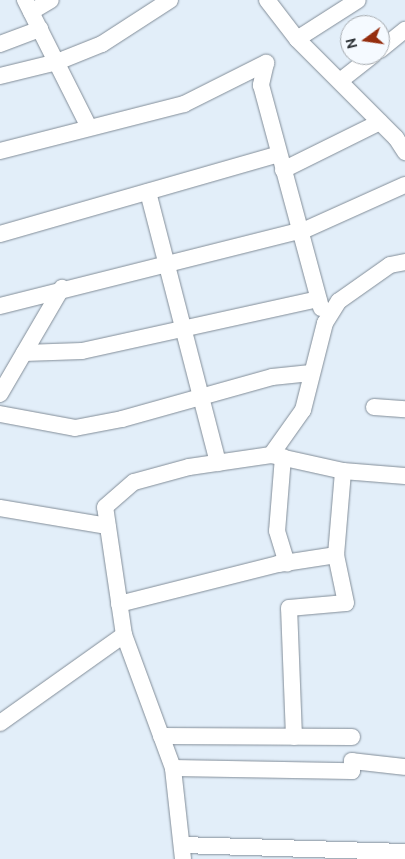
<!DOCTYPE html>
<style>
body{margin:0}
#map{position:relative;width:405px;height:859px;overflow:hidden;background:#e2eef9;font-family:Ubuntu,sans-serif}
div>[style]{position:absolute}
.roads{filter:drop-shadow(0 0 1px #828d98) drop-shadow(0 0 1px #828d98)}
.street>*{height:16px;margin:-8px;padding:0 8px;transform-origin:8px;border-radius:8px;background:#fff}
span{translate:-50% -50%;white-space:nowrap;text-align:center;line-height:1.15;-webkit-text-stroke:5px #f5faff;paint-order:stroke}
.north{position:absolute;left:340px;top:15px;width:50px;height:50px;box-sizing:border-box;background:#f5faff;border:1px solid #a5aaaf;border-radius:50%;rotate:256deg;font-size:14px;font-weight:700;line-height:20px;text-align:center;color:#2e3337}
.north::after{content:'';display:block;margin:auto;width:18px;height:22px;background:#952e0f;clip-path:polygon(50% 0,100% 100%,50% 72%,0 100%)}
</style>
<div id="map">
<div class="roads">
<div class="street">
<div style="left:25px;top:0;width:142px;rotate:63.3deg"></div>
<div style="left:267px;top:0;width:49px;rotate:52.4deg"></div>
<div style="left:297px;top:39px;width:140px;rotate:45deg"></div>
<div style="left:396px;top:138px;width:17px;rotate:57deg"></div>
<div style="left:31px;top:12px;width:23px;rotate:-31deg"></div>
<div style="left:297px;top:39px;width:72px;rotate:-32.6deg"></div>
<div style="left:0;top:44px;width:43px;rotate:-20.6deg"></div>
<div style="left:380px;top:50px;width:32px;rotate:-39deg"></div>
<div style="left:266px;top:63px;width:23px;rotate:103deg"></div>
<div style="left:261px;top:85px;width:231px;rotate:74.9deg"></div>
<div style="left:0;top:76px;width:59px;rotate:-13.8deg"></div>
<div style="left:57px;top:62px;width:48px;rotate:-21.8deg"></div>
<div style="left:102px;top:44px;width:81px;rotate:-32.9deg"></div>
<div style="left:340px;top:81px;width:42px;rotate:-38.2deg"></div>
<div style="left:0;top:151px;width:190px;rotate:-14.3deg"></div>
<div style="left:184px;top:104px;width:92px;rotate:-26.6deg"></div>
<div style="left:283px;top:170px;width:108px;rotate:-26.3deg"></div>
<div style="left:148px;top:192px;width:280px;rotate:75.5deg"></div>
<div style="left:298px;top:233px;width:117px;rotate:-24.2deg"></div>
<div style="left:0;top:234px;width:290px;rotate:-16deg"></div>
<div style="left:0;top:306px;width:307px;rotate:-14.1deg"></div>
<div style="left:24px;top:353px;width:58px;rotate:-2deg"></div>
<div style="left:82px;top:351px;width:242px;rotate:-12.4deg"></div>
<div style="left:0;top:394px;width:123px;rotate:-59.7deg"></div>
<div style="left:374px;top:407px;width:31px;rotate:4deg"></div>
<div style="left:0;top:414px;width:76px;rotate:10.6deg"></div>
<div style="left:75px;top:428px;width:48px;rotate:-10.8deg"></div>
<div style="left:122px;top:419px;width:156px;rotate:-15.6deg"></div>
<div style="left:272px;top:377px;width:39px;rotate:-6deg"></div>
<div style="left:271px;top:455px;width:74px;rotate:12.5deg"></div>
<div style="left:343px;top:471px;width:62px;rotate:4.6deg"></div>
<div style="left:283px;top:457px;width:74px;rotate:94.6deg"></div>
<div style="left:277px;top:531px;width:34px;rotate:73deg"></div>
<div style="left:0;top:508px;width:109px;rotate:9.5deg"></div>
<div style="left:119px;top:604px;width:164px;rotate:-14.1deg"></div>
<div style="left:278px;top:564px;width:59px;rotate:-8.8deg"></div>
<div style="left:0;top:723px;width:152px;rotate:-35.4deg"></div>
<div style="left:161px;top:736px;width:191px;rotate:0.3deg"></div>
<div style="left:294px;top:737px;width:129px;rotate:-92.2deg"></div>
<div style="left:289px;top:608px;width:57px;rotate:-5deg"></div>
<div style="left:346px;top:603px;width:49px;rotate:-101.8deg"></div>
<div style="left:336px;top:555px;width:84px;rotate:-85.2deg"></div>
<div style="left:173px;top:768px;width:179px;rotate:1deg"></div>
<div style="left:352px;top:771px;width:10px;rotate:-90deg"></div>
<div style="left:352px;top:761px;width:53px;rotate:6.5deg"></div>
<div style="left:182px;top:845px;width:223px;rotate:1.8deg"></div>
<div style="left:183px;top:859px;width:92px;rotate:-96.3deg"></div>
<div style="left:173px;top:768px;width:142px;rotate:-110.2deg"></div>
<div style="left:124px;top:635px;width:129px;rotate:-98.4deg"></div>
<div style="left:105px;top:507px;width:38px;rotate:-41deg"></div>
<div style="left:134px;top:482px;width:57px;rotate:-15.3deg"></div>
<div style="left:189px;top:467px;width:83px;rotate:-8.3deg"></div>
<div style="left:271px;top:455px;width:55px;rotate:-54.6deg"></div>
<div style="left:303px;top:410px;width:90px;rotate:-75.8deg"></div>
<div style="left:325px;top:323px;width:26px;rotate:-58deg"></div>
<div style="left:339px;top:301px;width:62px;rotate:-35.2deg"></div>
<div style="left:390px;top:265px;width:15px;rotate:-11deg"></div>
</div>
</div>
<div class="north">N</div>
</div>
